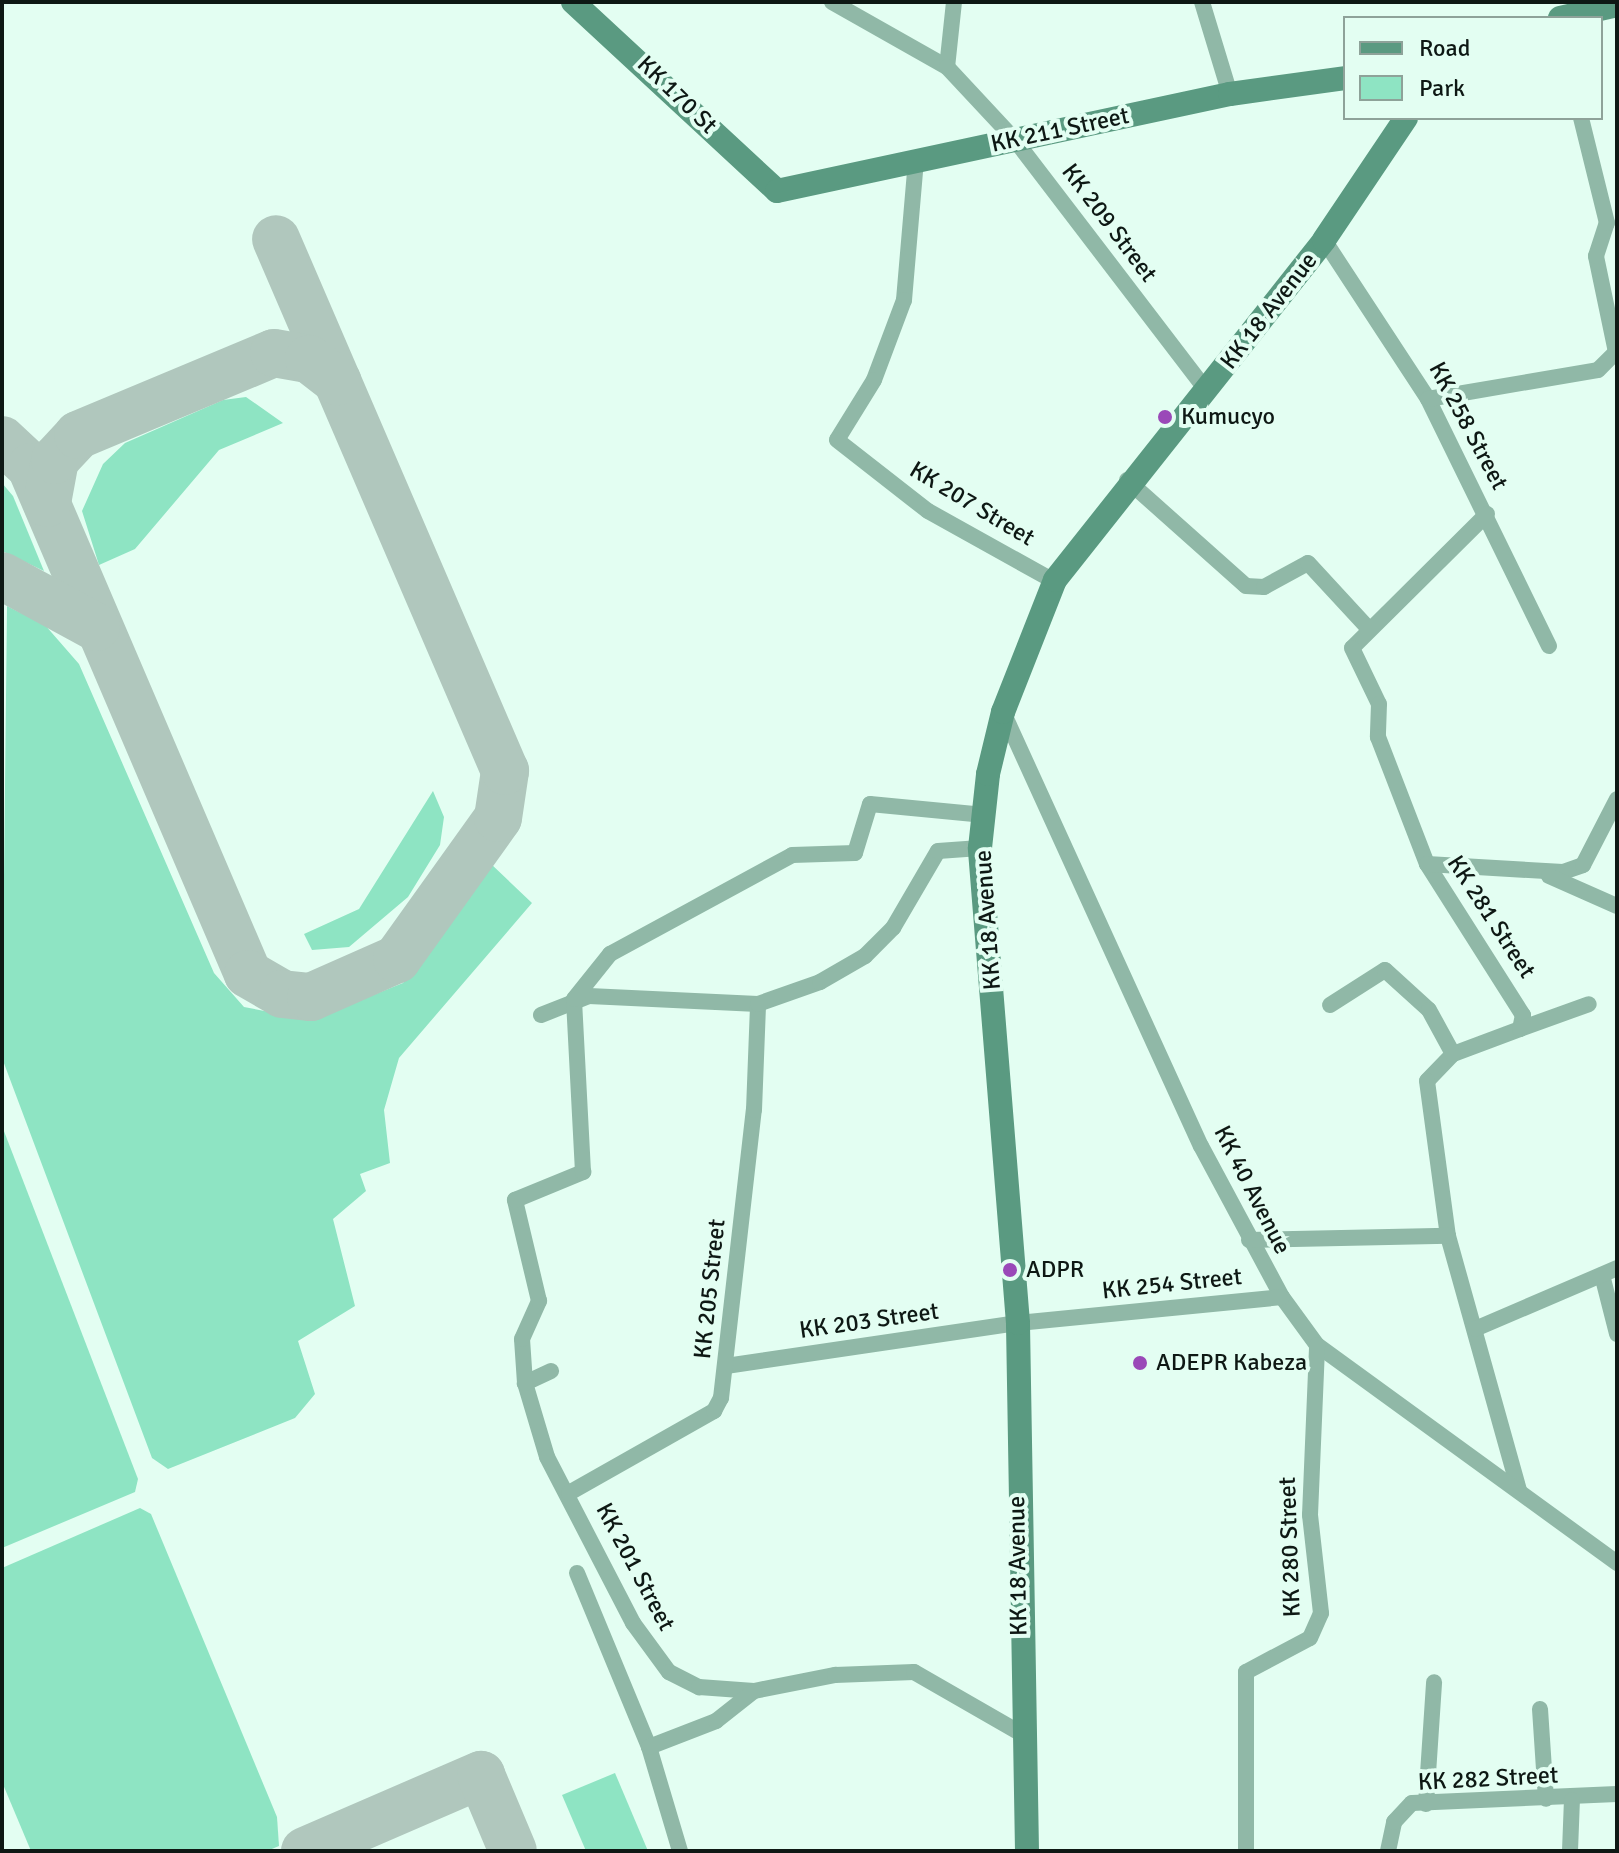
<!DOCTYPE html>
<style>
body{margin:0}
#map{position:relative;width:1619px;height:1853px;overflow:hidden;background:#e3fef2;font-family:Signika,sans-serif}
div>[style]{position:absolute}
.green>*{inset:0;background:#8ee4c3}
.taxiway>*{height:48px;margin:-24px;padding:0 24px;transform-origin:24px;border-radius:24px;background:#b0c7bd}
.street>*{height:16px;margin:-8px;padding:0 8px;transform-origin:8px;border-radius:8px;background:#90b8a7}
.secondary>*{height:24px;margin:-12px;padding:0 12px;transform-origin:12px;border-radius:12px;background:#5a9a81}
.dots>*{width:22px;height:22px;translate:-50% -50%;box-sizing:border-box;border:4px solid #e3fef2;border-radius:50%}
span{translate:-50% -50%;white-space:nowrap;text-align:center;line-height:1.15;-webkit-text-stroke:8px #e3fef2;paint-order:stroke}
.street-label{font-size:24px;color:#0e1814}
.poi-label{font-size:24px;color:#0e1814}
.left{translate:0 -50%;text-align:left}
.frame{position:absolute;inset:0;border:4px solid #0e1814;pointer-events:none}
.legend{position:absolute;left:1343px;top:16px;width:260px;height:104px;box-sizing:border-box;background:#e3fef2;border:2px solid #8ea299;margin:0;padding:10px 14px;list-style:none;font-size:24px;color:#0e1814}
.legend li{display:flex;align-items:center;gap:16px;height:40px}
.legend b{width:40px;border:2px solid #8ea299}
</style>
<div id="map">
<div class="green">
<div style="clip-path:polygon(246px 397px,283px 423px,219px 450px,135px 549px,99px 565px,82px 511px,103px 464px,125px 443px,223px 400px)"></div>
<div style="clip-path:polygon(2px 483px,13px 496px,44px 571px,2px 551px)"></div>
<div style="clip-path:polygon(7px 606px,45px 625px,79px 664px,214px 973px,244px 1007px,311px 1020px,403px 983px,490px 863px,532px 903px,399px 1058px,384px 1110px,390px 1163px,360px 1174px,366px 1191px,333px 1219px,355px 1306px,298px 1341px,315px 1394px,295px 1418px,168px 1469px,152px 1458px,2px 1058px)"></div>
<div style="clip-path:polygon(433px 791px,444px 817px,440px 845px,408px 897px,349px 947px,312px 950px,304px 934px,359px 909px)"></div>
<div style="clip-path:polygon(2px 1126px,138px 1479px,135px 1492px,2px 1548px)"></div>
<div style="clip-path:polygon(140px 1508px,151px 1514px,277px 1817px,279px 1846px,267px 1851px,31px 1851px,2px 1782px,2px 1568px)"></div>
<div style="clip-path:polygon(615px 1773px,648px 1851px,586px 1851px,562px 1795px)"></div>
</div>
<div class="taxiway">
<div style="left:2px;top:440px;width:40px;rotate:43deg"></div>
<div style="left:31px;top:467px;width:551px;rotate:66.83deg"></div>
<div style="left:248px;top:974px;width:39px;rotate:30deg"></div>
<div style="left:282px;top:994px;width:29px;rotate:6deg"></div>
<div style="left:311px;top:997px;width:94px;rotate:-23.8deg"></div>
<div style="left:397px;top:959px;width:173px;rotate:-54.4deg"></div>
<div style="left:498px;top:818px;width:48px;rotate:-81.5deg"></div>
<div style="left:505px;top:771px;width:579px;rotate:-113.29deg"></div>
<div style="left:47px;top:503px;width:44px;rotate:-79.5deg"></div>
<div style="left:55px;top:460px;width:34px;rotate:-47deg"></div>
<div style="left:78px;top:435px;width:212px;rotate:-22.7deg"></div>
<div style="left:274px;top:353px;width:36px;rotate:10deg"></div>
<div style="left:309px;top:359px;width:36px;rotate:38deg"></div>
<div style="left:2px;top:576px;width:107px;rotate:28.5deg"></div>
<div style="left:305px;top:1851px;width:192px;rotate:-23.4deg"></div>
<div style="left:481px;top:1775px;width:82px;rotate:67.2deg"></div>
</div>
<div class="street">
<div style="left:832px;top:2px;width:132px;rotate:29.5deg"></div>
<div style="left:954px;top:2px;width:65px;rotate:96.1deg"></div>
<div style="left:947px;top:67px;width:100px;rotate:47deg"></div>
<div style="left:1015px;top:140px;width:315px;rotate:52.6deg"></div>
<div style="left:1202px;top:2px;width:96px;rotate:73.1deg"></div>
<div style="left:916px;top:160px;width:141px;rotate:94.9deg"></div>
<div style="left:904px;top:300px;width:85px;rotate:110.6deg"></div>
<div style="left:874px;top:380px;width:70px;rotate:121.7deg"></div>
<div style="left:837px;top:440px;width:115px;rotate:38deg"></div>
<div style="left:928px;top:511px;width:144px;rotate:29.1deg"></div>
<div style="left:1324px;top:240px;width:190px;rotate:56.8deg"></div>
<div style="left:1428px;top:399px;width:275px;rotate:63.9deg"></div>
<div style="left:1428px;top:399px;width:172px;rotate:-9.7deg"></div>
<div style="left:1598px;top:370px;width:25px;rotate:-45deg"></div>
<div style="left:1616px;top:352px;width:98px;rotate:-101.8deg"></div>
<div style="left:1596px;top:256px;width:35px;rotate:-72deg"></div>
<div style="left:1607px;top:223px;width:108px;rotate:-103.9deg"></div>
<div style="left:1127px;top:480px;width:159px;rotate:41.7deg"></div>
<div style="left:1246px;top:586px;width:18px;rotate:3deg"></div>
<div style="left:1264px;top:587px;width:50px;rotate:-28.6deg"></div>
<div style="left:1308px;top:563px;width:90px;rotate:47.3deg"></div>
<div style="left:1487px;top:514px;width:190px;rotate:135.2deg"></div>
<div style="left:1352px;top:648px;width:62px;rotate:64.3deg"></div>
<div style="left:1379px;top:704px;width:33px;rotate:92deg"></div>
<div style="left:1378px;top:737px;width:136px;rotate:68.9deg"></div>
<div style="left:1427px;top:864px;width:179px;rotate:57.6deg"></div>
<div style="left:1523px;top:1015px;width:14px;rotate:102deg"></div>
<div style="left:1520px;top:1029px;width:72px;rotate:159.5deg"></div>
<div style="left:1453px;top:1054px;width:37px;rotate:134deg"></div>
<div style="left:1427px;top:1081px;width:156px;rotate:82.3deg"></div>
<div style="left:1448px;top:1236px;width:265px;rotate:74.4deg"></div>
<div style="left:1003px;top:712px;width:477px;rotate:65.5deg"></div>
<div style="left:1201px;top:1146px;width:171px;rotate:61.8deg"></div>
<div style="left:1282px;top:1297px;width:59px;rotate:53.9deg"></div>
<div style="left:1317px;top:1345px;width:371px;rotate:36deg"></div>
<div style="left:1427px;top:864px;width:136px;rotate:3.4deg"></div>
<div style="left:1563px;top:872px;width:21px;rotate:-19deg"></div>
<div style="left:1583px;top:865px;width:74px;rotate:-62.7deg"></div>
<div style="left:1549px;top:876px;width:74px;rotate:23.8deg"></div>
<div style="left:1330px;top:1005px;width:65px;rotate:-32.5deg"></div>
<div style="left:1385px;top:970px;width:59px;rotate:42.3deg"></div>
<div style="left:1429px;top:1010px;width:50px;rotate:61.4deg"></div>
<div style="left:541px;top:1015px;width:52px;rotate:-21.6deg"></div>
<div style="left:589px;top:996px;width:169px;rotate:2.7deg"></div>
<div style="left:1520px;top:1029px;width:73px;rotate:-19.9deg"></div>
<div style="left:1249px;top:1240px;width:199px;rotate:-1.2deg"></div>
<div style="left:1602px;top:1275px;width:61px;rotate:75.7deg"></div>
<div style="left:1475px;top:1329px;width:155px;rotate:-23.2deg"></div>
<div style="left:726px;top:1366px;width:295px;rotate:-8.4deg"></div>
<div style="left:1018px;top:1323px;width:265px;rotate:-5.6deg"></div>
<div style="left:551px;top:1371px;width:29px;rotate:155deg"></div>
<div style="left:525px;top:1383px;width:77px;rotate:73.4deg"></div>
<div style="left:547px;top:1457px;width:187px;rotate:62.6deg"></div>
<div style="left:633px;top:1623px;width:61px;rotate:53.7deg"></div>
<div style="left:669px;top:1672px;width:34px;rotate:27deg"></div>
<div style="left:699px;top:1687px;width:55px;rotate:4.2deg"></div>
<div style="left:754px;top:1691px;width:83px;rotate:-11.2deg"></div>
<div style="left:835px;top:1675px;width:79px;rotate:-2.2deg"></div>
<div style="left:914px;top:1672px;width:122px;rotate:29.9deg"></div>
<div style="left:525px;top:1383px;width:44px;rotate:-93.9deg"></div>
<div style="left:522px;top:1339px;width:42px;rotate:-65.9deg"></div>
<div style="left:539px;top:1301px;width:104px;rotate:-103.4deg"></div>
<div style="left:515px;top:1200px;width:74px;rotate:-22.4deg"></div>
<div style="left:583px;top:1172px;width:173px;rotate:-93deg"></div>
<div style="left:574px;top:999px;width:58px;rotate:-51.3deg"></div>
<div style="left:610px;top:954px;width:207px;rotate:-28.5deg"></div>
<div style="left:792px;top:855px;width:63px;rotate:-1.8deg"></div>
<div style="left:855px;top:853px;width:51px;rotate:-73deg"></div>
<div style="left:870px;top:804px;width:115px;rotate:5.5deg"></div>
<div style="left:569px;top:1493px;width:167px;rotate:-29.5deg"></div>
<div style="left:714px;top:1411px;width:15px;rotate:-62deg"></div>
<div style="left:721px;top:1398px;width:290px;rotate:-83.5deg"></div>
<div style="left:754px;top:1110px;width:106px;rotate:-87.8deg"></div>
<div style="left:758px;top:1004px;width:66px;rotate:-19.5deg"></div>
<div style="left:820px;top:982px;width:52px;rotate:-30deg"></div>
<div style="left:865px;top:956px;width:40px;rotate:-45deg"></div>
<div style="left:893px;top:928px;width:89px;rotate:-59.7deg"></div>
<div style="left:938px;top:851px;width:42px;rotate:-4.1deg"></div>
<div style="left:577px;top:1573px;width:188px;rotate:67.5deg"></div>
<div style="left:649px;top:1747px;width:109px;rotate:73.4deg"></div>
<div style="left:1540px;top:1709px;width:90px;rotate:86.2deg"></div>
<div style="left:649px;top:1747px;width:72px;rotate:-21.2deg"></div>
<div style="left:716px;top:1721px;width:48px;rotate:-38.3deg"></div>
<div style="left:1426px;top:1804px;width:122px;rotate:-86.2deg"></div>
<div style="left:1246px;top:1851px;width:179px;rotate:-90deg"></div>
<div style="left:1246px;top:1672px;width:72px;rotate:-28deg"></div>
<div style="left:1310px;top:1638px;width:27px;rotate:-66deg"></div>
<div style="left:1321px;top:1613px;width:99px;rotate:-96.4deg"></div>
<div style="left:1310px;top:1515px;width:170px;rotate:-87.6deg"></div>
<div style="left:1388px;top:1851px;width:30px;rotate:-78deg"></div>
<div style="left:1394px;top:1822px;width:26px;rotate:-47deg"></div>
<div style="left:1412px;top:1803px;width:205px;rotate:-2.5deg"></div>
<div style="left:1570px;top:1851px;width:51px;rotate:-87.8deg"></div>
</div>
<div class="secondary">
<div style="left:573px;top:2px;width:278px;rotate:42.8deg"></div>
<div style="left:777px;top:191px;width:463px;rotate:-12.1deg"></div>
<div style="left:1230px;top:94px;width:116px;rotate:-7.9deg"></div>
<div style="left:1560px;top:18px;width:58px;rotate:-12.8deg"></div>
<div style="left:1027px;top:1851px;width:528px;rotate:-90.98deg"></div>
<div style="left:1018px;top:1323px;width:477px;rotate:-94.6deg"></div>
<div style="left:980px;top:848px;width:74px;rotate:-83.8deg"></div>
<div style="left:988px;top:774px;width:64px;rotate:-76.4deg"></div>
<div style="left:1003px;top:712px;width:142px;rotate:-68.5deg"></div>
<div style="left:1055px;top:580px;width:434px;rotate:-51.6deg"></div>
<div style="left:1324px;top:240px;width:147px;rotate:-56.1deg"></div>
</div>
<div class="dots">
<div style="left:1165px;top:417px;background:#9a49b8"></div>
<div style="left:1010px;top:1270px;background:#9a49b8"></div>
<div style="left:1140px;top:1363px;background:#9a49b8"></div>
</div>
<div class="street-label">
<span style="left:677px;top:95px;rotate:44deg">KK 170 St</span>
<span style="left:1060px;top:130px;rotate:-12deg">KK 211 Street</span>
<span style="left:1109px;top:223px;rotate:53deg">KK 209 Street</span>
<span style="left:1269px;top:311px;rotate:-52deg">KK 18 Avenue</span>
<span style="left:1468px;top:426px;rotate:62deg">KK 258 Street</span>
<span style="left:972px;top:504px;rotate:31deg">KK 207 Street</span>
<span style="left:1491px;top:917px;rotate:57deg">KK 281 Street</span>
<span style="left:988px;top:920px;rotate:-94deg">KK 18 Avenue</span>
<span style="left:1252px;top:1190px;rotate:63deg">KK 40 Avenue</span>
<span style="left:1172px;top:1284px;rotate:-6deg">KK 254 Street</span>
<span style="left:710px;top:1289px;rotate:-84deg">KK 205 Street</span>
<span style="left:869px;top:1321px;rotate:-8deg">KK 203 Street</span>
<span style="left:1290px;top:1547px;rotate:-92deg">KK 280 Street</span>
<span style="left:1018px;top:1566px;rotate:-91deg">KK 18 Avenue</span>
<span style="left:635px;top:1567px;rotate:62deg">KK 201 Street</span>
<span style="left:1488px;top:1779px;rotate:-3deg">KK 282 Street</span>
</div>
<div class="poi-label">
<span class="left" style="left:1181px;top:417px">Kumucyo</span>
<span class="left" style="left:1026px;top:1270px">ADPR</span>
<span class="left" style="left:1156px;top:1363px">ADEPR Kabeza</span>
</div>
<div class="frame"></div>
<ul class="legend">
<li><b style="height:10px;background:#5a9a81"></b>Road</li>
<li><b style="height:22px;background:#8ee4c3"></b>Park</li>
</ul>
</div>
